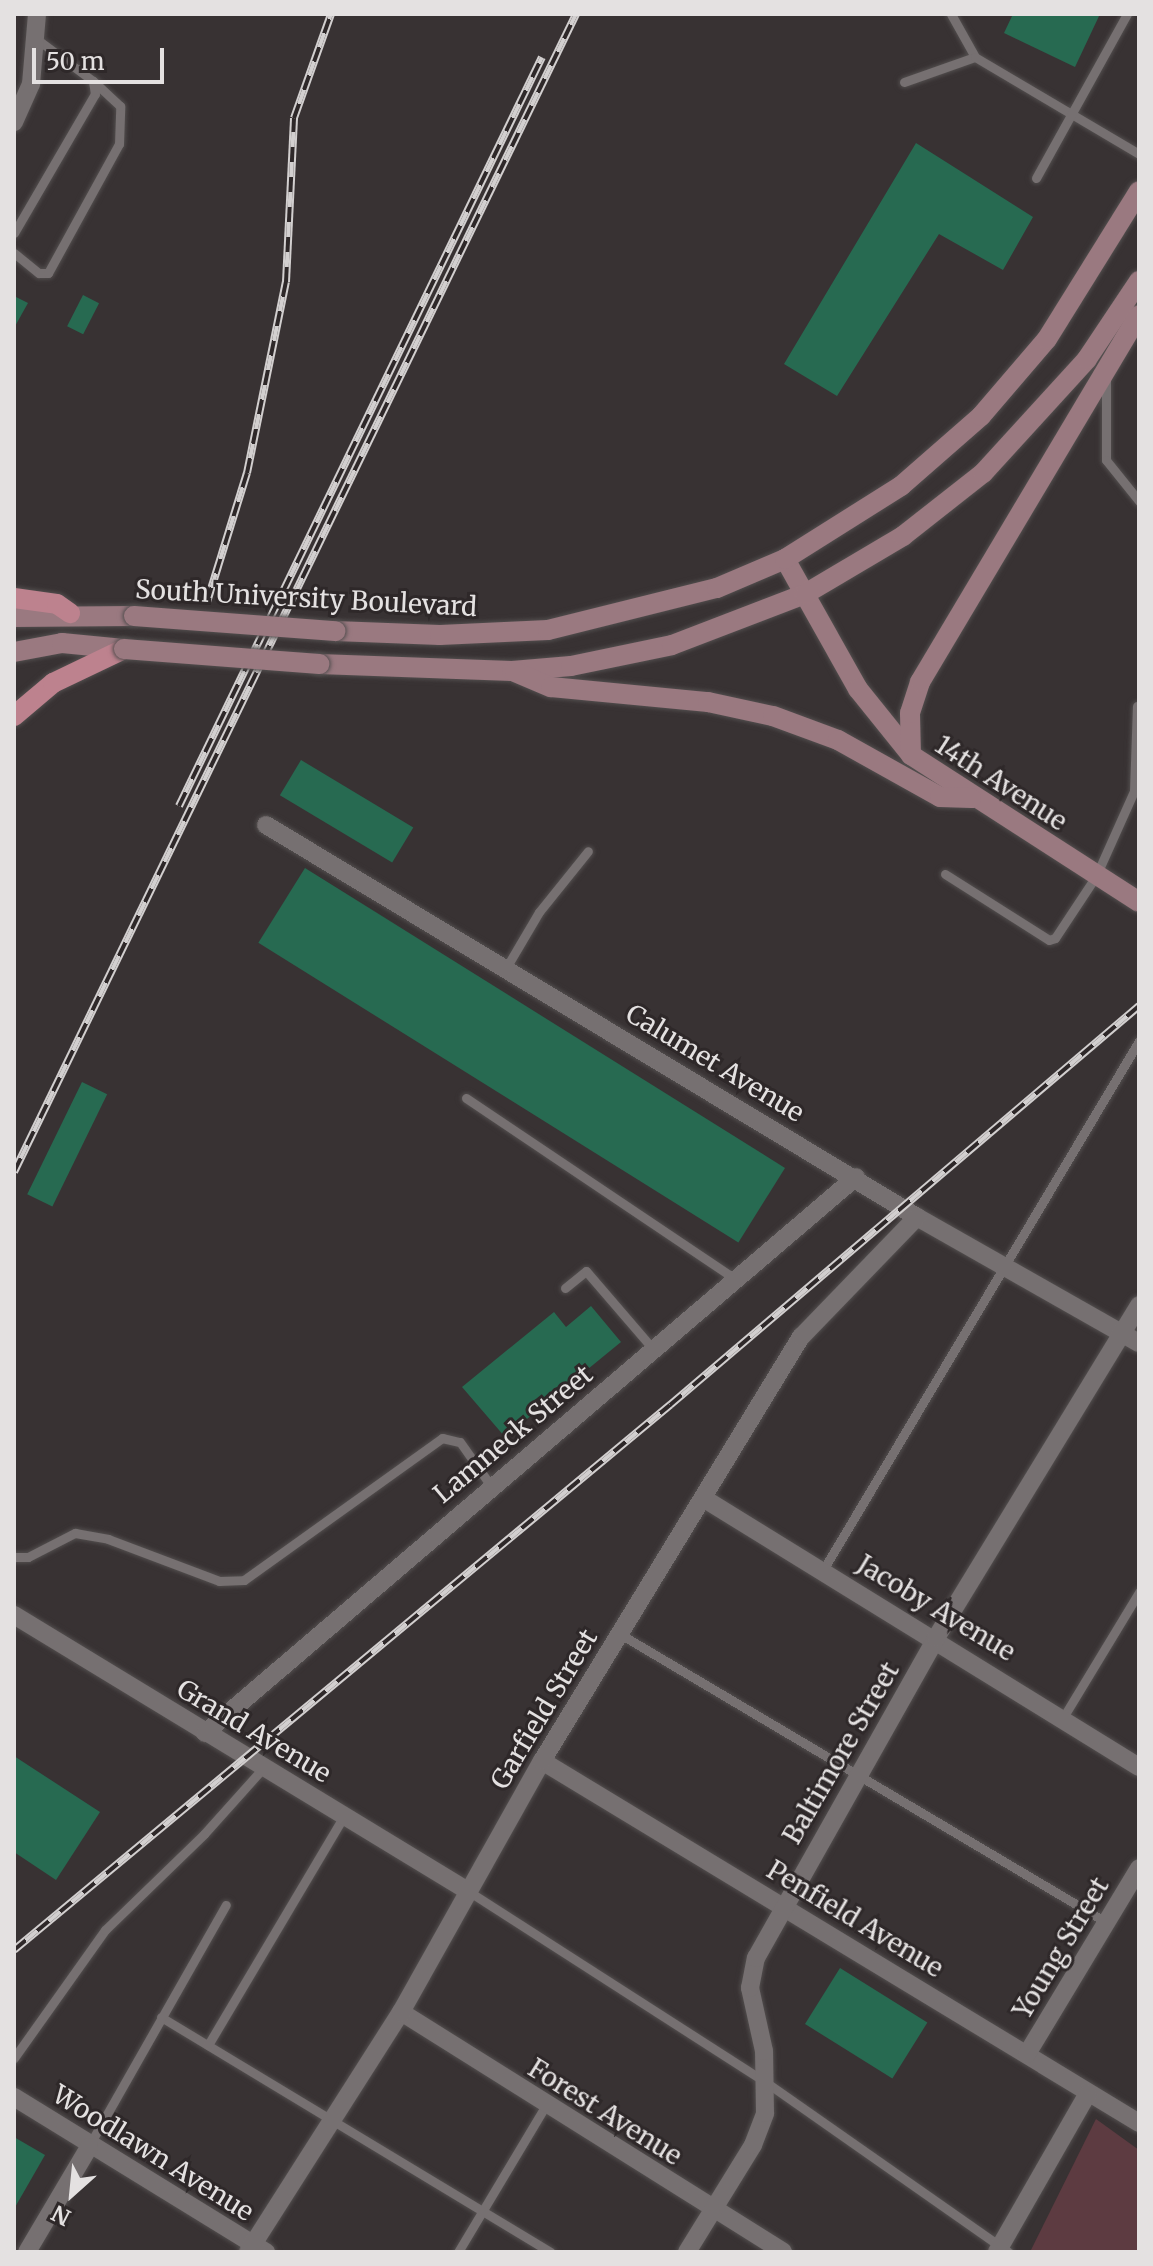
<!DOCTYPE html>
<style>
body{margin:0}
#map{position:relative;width:1153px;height:2266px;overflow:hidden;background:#383233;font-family:Merriweather,serif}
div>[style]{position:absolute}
.green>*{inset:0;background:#5d3b41}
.building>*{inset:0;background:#276a51;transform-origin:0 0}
.roads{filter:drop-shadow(0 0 2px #524e4e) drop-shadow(0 0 2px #524e4e)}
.lane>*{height:9px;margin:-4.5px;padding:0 4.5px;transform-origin:4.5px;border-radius:4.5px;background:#767071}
.street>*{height:18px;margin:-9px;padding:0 9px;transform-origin:9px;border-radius:9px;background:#767071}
.secondary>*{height:20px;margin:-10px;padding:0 10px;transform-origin:10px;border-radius:10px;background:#9a7980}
.primary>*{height:20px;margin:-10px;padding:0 10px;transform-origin:10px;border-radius:10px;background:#bd828e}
.rail>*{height:8px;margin-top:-4px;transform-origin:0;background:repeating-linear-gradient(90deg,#2e2829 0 15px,#d2cfcf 0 30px);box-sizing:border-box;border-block:2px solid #d2cfcf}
.bridges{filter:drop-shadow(0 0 2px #524e4e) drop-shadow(0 0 2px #524e4e)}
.secondary-bridge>*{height:20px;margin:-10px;padding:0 10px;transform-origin:10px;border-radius:10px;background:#9a7980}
span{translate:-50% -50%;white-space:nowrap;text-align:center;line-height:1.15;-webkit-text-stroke:6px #2e2829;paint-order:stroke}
.street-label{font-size:26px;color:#e4e1e1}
.frame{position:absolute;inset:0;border:16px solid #e4e1e1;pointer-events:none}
.north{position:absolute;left:32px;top:2154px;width:80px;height:80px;-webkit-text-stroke:6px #2e2829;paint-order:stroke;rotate:207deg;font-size:22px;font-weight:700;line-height:32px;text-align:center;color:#e4e1e1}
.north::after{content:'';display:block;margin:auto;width:28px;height:36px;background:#e4e1e1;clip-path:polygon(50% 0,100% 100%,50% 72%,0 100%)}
.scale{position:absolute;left:32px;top:48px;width:132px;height:36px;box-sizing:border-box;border:4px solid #e4e1e1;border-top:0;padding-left:10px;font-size:24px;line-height:28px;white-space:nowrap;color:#e4e1e1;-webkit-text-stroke:6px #2e2829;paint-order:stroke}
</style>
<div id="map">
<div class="green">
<div style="clip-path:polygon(1096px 2119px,1139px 2150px,1139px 2252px,1030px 2252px)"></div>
</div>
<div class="building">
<div style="clip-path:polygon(1013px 14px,1100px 14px,1075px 67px,1004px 33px)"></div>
<div style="clip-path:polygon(916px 143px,1033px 217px,1003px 270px,939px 234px,837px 396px,784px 364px)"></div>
<div style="left:83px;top:295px;width:18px;height:35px;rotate:27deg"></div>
<div style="clip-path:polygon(14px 296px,28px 303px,14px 328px)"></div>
<div style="left:301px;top:760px;width:131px;height:41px;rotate:31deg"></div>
<div style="left:305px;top:868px;width:566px;height:88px;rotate:32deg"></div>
<div style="left:82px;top:1082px;width:28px;height:125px;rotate:26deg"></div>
<div style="clip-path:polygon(591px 1306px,621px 1342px,505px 1437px,462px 1387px,554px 1312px,566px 1327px)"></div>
<div style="clip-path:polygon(14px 1756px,100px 1812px,56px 1880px,14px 1852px)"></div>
<div style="left:840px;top:1968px;width:103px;height:66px;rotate:32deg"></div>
<div style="clip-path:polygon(14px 2137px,45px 2155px,14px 2209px)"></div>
</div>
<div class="roads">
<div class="lane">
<div style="left:951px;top:14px;width:49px;rotate:60.8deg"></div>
<div style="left:904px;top:82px;width:75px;rotate:-19.4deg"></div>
<div style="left:975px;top:57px;width:191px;rotate:30.6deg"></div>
<div style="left:1036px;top:178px;width:188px;rotate:-61deg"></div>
<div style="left:14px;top:233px;width:161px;rotate:-59.8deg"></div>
<div style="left:95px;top:94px;width:13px;rotate:-99deg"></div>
<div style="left:93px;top:81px;width:69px;rotate:-143.3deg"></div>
<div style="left:14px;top:253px;width:32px;rotate:39deg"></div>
<div style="left:39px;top:273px;width:9px"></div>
<div style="left:48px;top:273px;width:147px;rotate:-61.2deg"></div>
<div style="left:119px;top:144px;width:38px;rotate:-88deg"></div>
<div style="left:120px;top:106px;width:37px;rotate:-137deg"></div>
<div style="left:1106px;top:379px;width:81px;rotate:90deg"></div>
<div style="left:1106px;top:460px;width:53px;rotate:51.2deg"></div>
<div style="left:945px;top:874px;width:123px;rotate:32.4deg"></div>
<div style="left:1049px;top:940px;width:6px;rotate:-18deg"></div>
<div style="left:1055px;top:938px;width:74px;rotate:-56.5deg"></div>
<div style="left:1096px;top:876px;width:93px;rotate:-65.9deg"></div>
<div style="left:1134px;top:791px;width:85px;rotate:-88deg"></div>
<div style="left:506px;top:968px;width:65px;rotate:-59.5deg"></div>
<div style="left:539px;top:912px;width:78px;rotate:-51.2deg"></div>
<div style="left:466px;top:1098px;width:324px;rotate:33.9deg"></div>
<div style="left:565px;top:1288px;width:27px;rotate:-39deg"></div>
<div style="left:586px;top:1271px;width:103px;rotate:49.3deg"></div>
<div style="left:14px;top:1557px;width:14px"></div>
<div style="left:28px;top:1557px;width:53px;rotate:-27.1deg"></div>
<div style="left:75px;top:1533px;width:34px;rotate:10deg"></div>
<div style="left:108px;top:1539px;width:119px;rotate:20.7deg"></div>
<div style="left:219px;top:1581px;width:25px;rotate:-2deg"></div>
<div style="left:244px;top:1580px;width:244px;rotate:-35.6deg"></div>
<div style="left:442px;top:1438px;width:18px;rotate:13deg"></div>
<div style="left:460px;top:1442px;width:54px;rotate:54.8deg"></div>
<div style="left:823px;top:1570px;width:616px;rotate:-59.15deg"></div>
<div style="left:620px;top:1634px;width:565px;rotate:30.65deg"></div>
<div style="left:1064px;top:1716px;width:145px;rotate:-58.8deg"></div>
<div style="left:468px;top:1891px;width:355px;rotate:32.7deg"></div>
<div style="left:767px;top:2083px;width:294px;rotate:35deg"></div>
<div style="left:161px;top:2017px;width:455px;rotate:31.1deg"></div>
<div style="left:208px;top:2045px;width:266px;rotate:-59.3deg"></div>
<div style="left:14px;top:2058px;width:157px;rotate:-54.6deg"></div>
<div style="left:105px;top:1930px;width:138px;rotate:-44.1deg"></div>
<div style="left:204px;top:1834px;width:89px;rotate:-48.2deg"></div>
<div style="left:90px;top:2144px;width:275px;rotate:-60.4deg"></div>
<div style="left:458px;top:2252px;width:171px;rotate:-59.1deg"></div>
</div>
<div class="street">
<div style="left:14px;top:122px;width:42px;rotate:-65.9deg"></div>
<div style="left:31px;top:84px;width:70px;rotate:-85.1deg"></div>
<div style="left:266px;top:825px;width:760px;rotate:31.05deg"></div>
<div style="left:917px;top:1217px;width:255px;rotate:29.6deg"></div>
<div style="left:703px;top:1498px;width:512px;rotate:31.67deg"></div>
<div style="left:14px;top:1615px;width:531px;rotate:31.3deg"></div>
<div style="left:205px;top:1733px;width:856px;rotate:-40.5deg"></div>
<div style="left:542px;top:1761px;width:698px;rotate:31.23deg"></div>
<div style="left:401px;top:2012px;width:451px;rotate:32.1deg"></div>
<div style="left:1027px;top:2054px;width:217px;rotate:-58.9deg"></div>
<div style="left:14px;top:2097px;width:296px;rotate:31.6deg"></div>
<div style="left:27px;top:2252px;width:122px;rotate:-59.4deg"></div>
<div style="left:248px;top:2252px;width:285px;rotate:-57.5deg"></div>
<div style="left:401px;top:2012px;width:288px;rotate:-60.7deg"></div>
<div style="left:542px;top:1761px;width:497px;rotate:-58.6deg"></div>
<div style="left:801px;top:1337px;width:167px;rotate:-46deg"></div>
<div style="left:687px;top:2252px;width:126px;rotate:-58.3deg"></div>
<div style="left:753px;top:2145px;width:34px;rotate:-69deg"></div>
<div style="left:765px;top:2113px;width:62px;rotate:-90.9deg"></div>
<div style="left:764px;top:2051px;width:65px;rotate:-102.5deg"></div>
<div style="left:750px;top:1988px;width:31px;rotate:-79deg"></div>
<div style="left:756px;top:1958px;width:367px;rotate:-60.6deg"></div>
<div style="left:936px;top:1638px;width:390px;rotate:-58.6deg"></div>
<div style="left:997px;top:2252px;width:183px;rotate:-60.2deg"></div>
</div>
<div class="secondary">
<div style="left:785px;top:559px;width:149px;rotate:60.7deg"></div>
<div style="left:858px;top:689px;width:85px;rotate:51.2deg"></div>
<div style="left:911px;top:755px;width:271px;rotate:32.8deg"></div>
<div style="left:14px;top:617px;width:120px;rotate:-0.5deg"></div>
<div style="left:335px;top:631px;width:105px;rotate:2.2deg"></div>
<div style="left:440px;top:635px;width:108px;rotate:-2.7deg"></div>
<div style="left:548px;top:630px;width:174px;rotate:-14deg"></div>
<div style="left:717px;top:588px;width:74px;rotate:-23.1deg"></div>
<div style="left:785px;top:559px;width:137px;rotate:-32.2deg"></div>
<div style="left:901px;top:486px;width:106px;rotate:-41.2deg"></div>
<div style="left:981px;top:416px;width:101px;rotate:-49.4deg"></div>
<div style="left:1047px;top:339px;width:174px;rotate:-58.1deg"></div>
<div style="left:14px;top:652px;width:49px;rotate:-10.6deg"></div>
<div style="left:62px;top:643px;width:62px;rotate:5.5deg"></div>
<div style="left:319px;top:664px;width:193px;rotate:2.1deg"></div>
<div style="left:512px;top:671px;width:59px;rotate:-4.8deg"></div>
<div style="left:571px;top:666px;width:103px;rotate:-11.7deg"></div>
<div style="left:672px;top:645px;width:142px;rotate:-21deg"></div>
<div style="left:805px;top:594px;width:114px;rotate:-30.6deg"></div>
<div style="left:903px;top:536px;width:102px;rotate:-38.2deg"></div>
<div style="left:983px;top:473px;width:154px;rotate:-47.6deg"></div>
<div style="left:1087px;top:359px;width:94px;rotate:-56.3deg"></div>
<div style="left:515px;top:672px;width:39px;rotate:23deg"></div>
<div style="left:551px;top:687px;width:158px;rotate:5.5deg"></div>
<div style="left:708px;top:702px;width:66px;rotate:12.2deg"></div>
<div style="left:773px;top:716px;width:69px;rotate:20.3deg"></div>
<div style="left:838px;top:740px;width:117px;rotate:29.2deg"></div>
<div style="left:940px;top:797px;width:31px;rotate:2deg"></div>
<div style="left:911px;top:755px;width:42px;rotate:-91.4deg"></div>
<div style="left:910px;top:713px;width:33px;rotate:-72deg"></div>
<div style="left:920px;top:682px;width:427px;rotate:-59.2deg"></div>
</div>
<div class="primary">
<div style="left:14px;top:598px;width:43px;rotate:7.9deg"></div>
<div style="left:57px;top:604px;width:16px;rotate:35deg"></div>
<div style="left:14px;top:716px;width:51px;rotate:-40.2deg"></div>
<div style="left:53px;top:683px;width:79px;rotate:-25.6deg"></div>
</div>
</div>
<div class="rail">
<div style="left:207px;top:602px;width:135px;rotate:-72.8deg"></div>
<div style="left:247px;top:473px;width:195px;rotate:-78.5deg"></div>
<div style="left:286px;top:282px;width:164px;rotate:-87.2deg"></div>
<div style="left:294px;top:118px;width:110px;rotate:-70.4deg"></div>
<div style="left:179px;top:806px;width:832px;rotate:-64.14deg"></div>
<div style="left:14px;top:1172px;width:1287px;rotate:-64.11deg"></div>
<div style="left:14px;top:1950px;width:853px;rotate:-39.72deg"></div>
<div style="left:670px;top:1405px;width:616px;rotate:-40.39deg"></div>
</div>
<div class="bridges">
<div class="secondary-bridge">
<div style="left:134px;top:616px;width:202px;rotate:4.3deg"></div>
<div style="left:124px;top:649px;width:196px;rotate:4.4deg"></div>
</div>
</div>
<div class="street-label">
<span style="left:306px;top:598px;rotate:3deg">South University Boulevard</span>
<span style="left:1001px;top:783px;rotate:33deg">14th Avenue</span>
<span style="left:715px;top:1063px;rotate:31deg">Calumet Avenue</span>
<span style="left:513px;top:1434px;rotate:-40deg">Lamneck Street</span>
<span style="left:936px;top:1608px;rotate:31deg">Jacoby Avenue</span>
<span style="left:544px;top:1709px;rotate:-59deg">Garfield Street</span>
<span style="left:254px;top:1731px;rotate:31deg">Grand Avenue</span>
<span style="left:841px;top:1753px;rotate:-60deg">Baltimore Street</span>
<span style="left:855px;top:1919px;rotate:31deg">Penfield Avenue</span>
<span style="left:1061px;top:1948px;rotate:-59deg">Young Street</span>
<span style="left:605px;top:2112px;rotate:32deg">Forest Avenue</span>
<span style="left:153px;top:2153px;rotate:32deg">Woodlawn Avenue</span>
</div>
<div class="frame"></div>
<div class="north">N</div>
<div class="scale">50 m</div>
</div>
